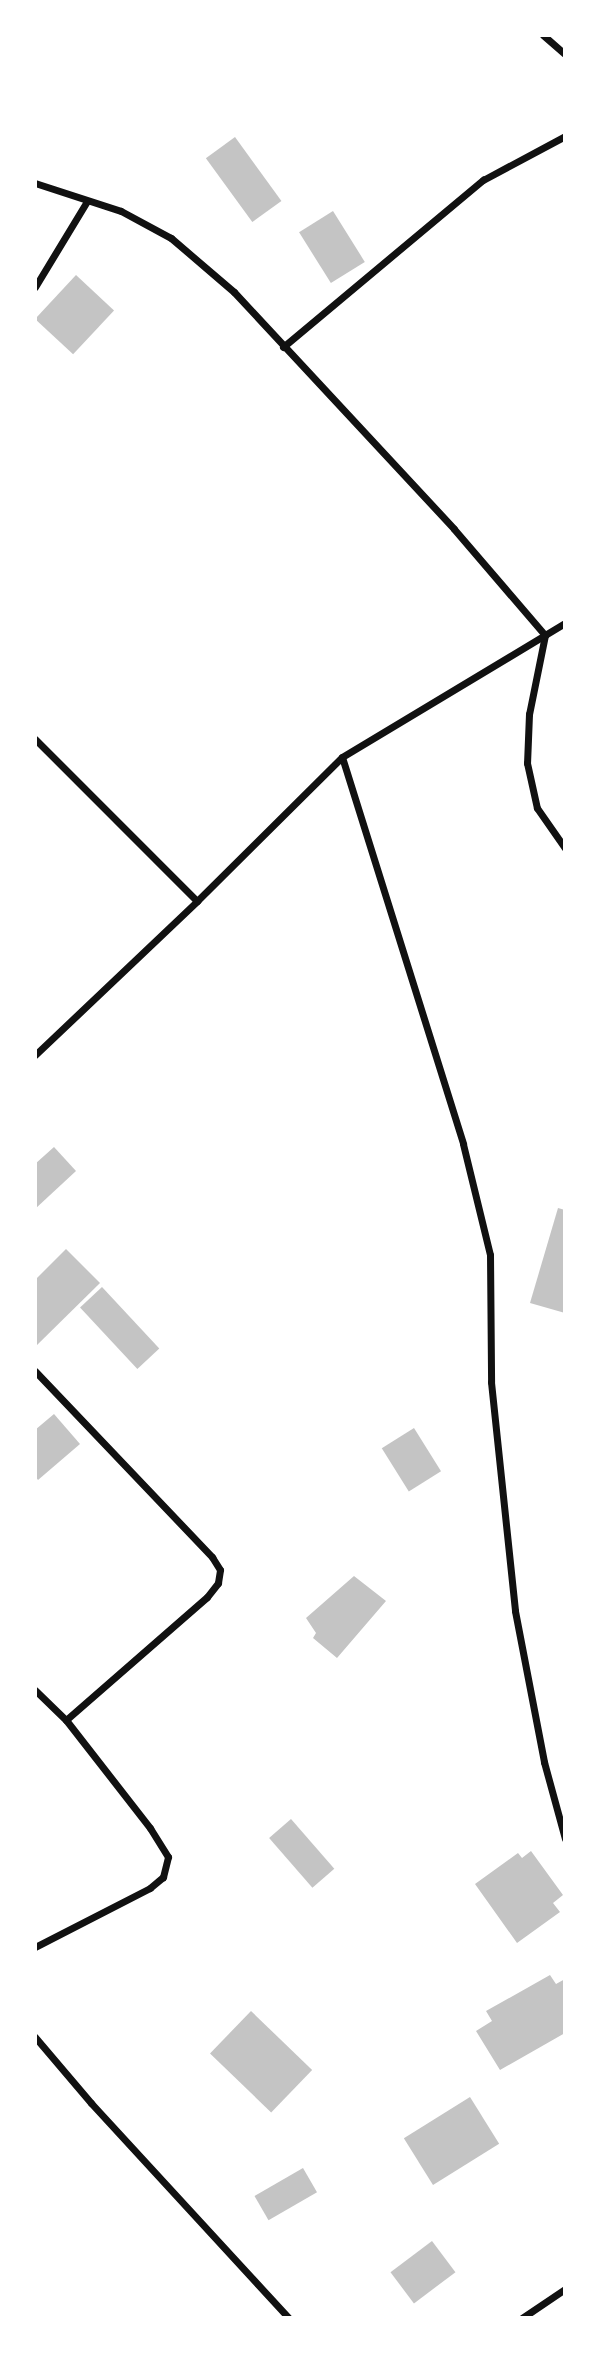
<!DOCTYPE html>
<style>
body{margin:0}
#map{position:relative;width:600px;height:2353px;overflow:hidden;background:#fff;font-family:"Public Sans",sans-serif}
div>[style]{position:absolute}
.building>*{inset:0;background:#c4c4c4;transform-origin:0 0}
.minor>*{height:7px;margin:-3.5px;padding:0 3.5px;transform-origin:3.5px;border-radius:3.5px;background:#111}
span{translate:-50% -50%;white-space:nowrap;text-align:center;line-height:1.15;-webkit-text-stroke:6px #fff;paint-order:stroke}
.frame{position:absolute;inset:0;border:37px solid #fff;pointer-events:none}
</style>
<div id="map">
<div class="building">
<div style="left:235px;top:137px;width:79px;height:36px;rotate:54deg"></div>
<div style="left:333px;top:211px;width:60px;height:40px;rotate:58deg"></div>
<div style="left:76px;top:275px;width:52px;height:60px;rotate:43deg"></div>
<div style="clip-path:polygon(54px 1147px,76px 1171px,35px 1209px,35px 1164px)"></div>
<div style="clip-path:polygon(558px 1208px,565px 1210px,565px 1313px,530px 1303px)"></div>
<div style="clip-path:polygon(66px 1249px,100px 1283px,35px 1347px,35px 1280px)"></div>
<div style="left:102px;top:1287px;width:84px;height:30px;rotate:47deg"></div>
<div style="clip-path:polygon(54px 1414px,80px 1444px,38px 1480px,35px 1476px,35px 1430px)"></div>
<div style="left:414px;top:1428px;width:51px;height:38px;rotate:58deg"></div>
<div style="clip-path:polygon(354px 1576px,386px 1601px,337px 1658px,313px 1638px,316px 1633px,306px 1618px)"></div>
<div style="left:291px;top:1819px;width:66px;height:29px;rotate:49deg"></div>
<div style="clip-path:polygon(531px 1851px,563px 1895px,553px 1903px,560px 1912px,517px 1943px,475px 1884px,518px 1853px,522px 1858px)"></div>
<div style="clip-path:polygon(550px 1975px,556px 1984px,565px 1979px,565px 2033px,500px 2070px,476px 2031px,492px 2021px,486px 2011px)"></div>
<div style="left:251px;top:2011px;width:85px;height:59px;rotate:44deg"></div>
<div style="left:470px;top:2097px;width:55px;height:78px;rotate:58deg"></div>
<div style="left:303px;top:2168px;width:28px;height:56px;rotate:60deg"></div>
<div style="left:432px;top:2241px;width:39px;height:52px;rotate:53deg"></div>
</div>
<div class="minor">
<div style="left:543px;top:35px;width:29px;rotate:41deg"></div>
<div style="left:35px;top:183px;width:90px;rotate:18deg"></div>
<div style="left:121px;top:211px;width:57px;rotate:28.4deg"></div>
<div style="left:171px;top:238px;width:83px;rotate:40.6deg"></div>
<div style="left:234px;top:292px;width:323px;rotate:47.1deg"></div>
<div style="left:454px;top:529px;width:140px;rotate:49.4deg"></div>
<div style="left:545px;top:635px;width:81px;rotate:101.4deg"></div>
<div style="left:529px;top:714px;width:49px;rotate:92.3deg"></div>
<div style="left:527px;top:763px;width:46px;rotate:77.5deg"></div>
<div style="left:537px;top:808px;width:49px;rotate:55deg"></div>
<div style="left:35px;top:287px;width:100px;rotate:-58.8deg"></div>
<div style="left:283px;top:347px;width:261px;rotate:-39.9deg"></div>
<div style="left:483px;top:180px;width:93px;rotate:-28.2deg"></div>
<div style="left:35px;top:739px;width:229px;rotate:45deg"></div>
<div style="left:342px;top:757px;width:405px;rotate:72.6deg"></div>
<div style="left:463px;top:1144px;width:114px;rotate:76.3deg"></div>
<div style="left:490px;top:1255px;width:127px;rotate:89.5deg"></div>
<div style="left:491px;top:1382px;width:230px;rotate:84deg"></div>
<div style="left:515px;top:1611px;width:154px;rotate:79.1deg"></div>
<div style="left:544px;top:1762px;width:80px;rotate:74.7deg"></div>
<div style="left:35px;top:1055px;width:224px;rotate:-43.5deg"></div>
<div style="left:197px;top:901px;width:204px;rotate:-44.8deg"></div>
<div style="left:342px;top:757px;width:260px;rotate:-31deg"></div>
<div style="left:35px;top:1371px;width:257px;rotate:46.4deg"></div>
<div style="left:212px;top:1557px;width:15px;rotate:58deg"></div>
<div style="left:220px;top:1570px;width:13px;rotate:99deg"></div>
<div style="left:218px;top:1583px;width:18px;rotate:128deg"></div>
<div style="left:207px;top:1597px;width:187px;rotate:138.9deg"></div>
<div style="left:35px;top:1690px;width:43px;rotate:44.1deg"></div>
<div style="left:66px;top:1720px;width:137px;rotate:52.1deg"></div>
<div style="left:150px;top:1828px;width:34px;rotate:58deg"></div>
<div style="left:168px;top:1857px;width:21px;rotate:104deg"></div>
<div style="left:163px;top:1877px;width:17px;rotate:140deg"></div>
<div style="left:150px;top:1888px;width:129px;rotate:152.8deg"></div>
<div style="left:35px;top:2037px;width:87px;rotate:49.7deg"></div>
<div style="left:91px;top:2103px;width:292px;rotate:47.4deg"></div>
<div style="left:522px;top:2318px;width:52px;rotate:-34deg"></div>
</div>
<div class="frame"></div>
</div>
